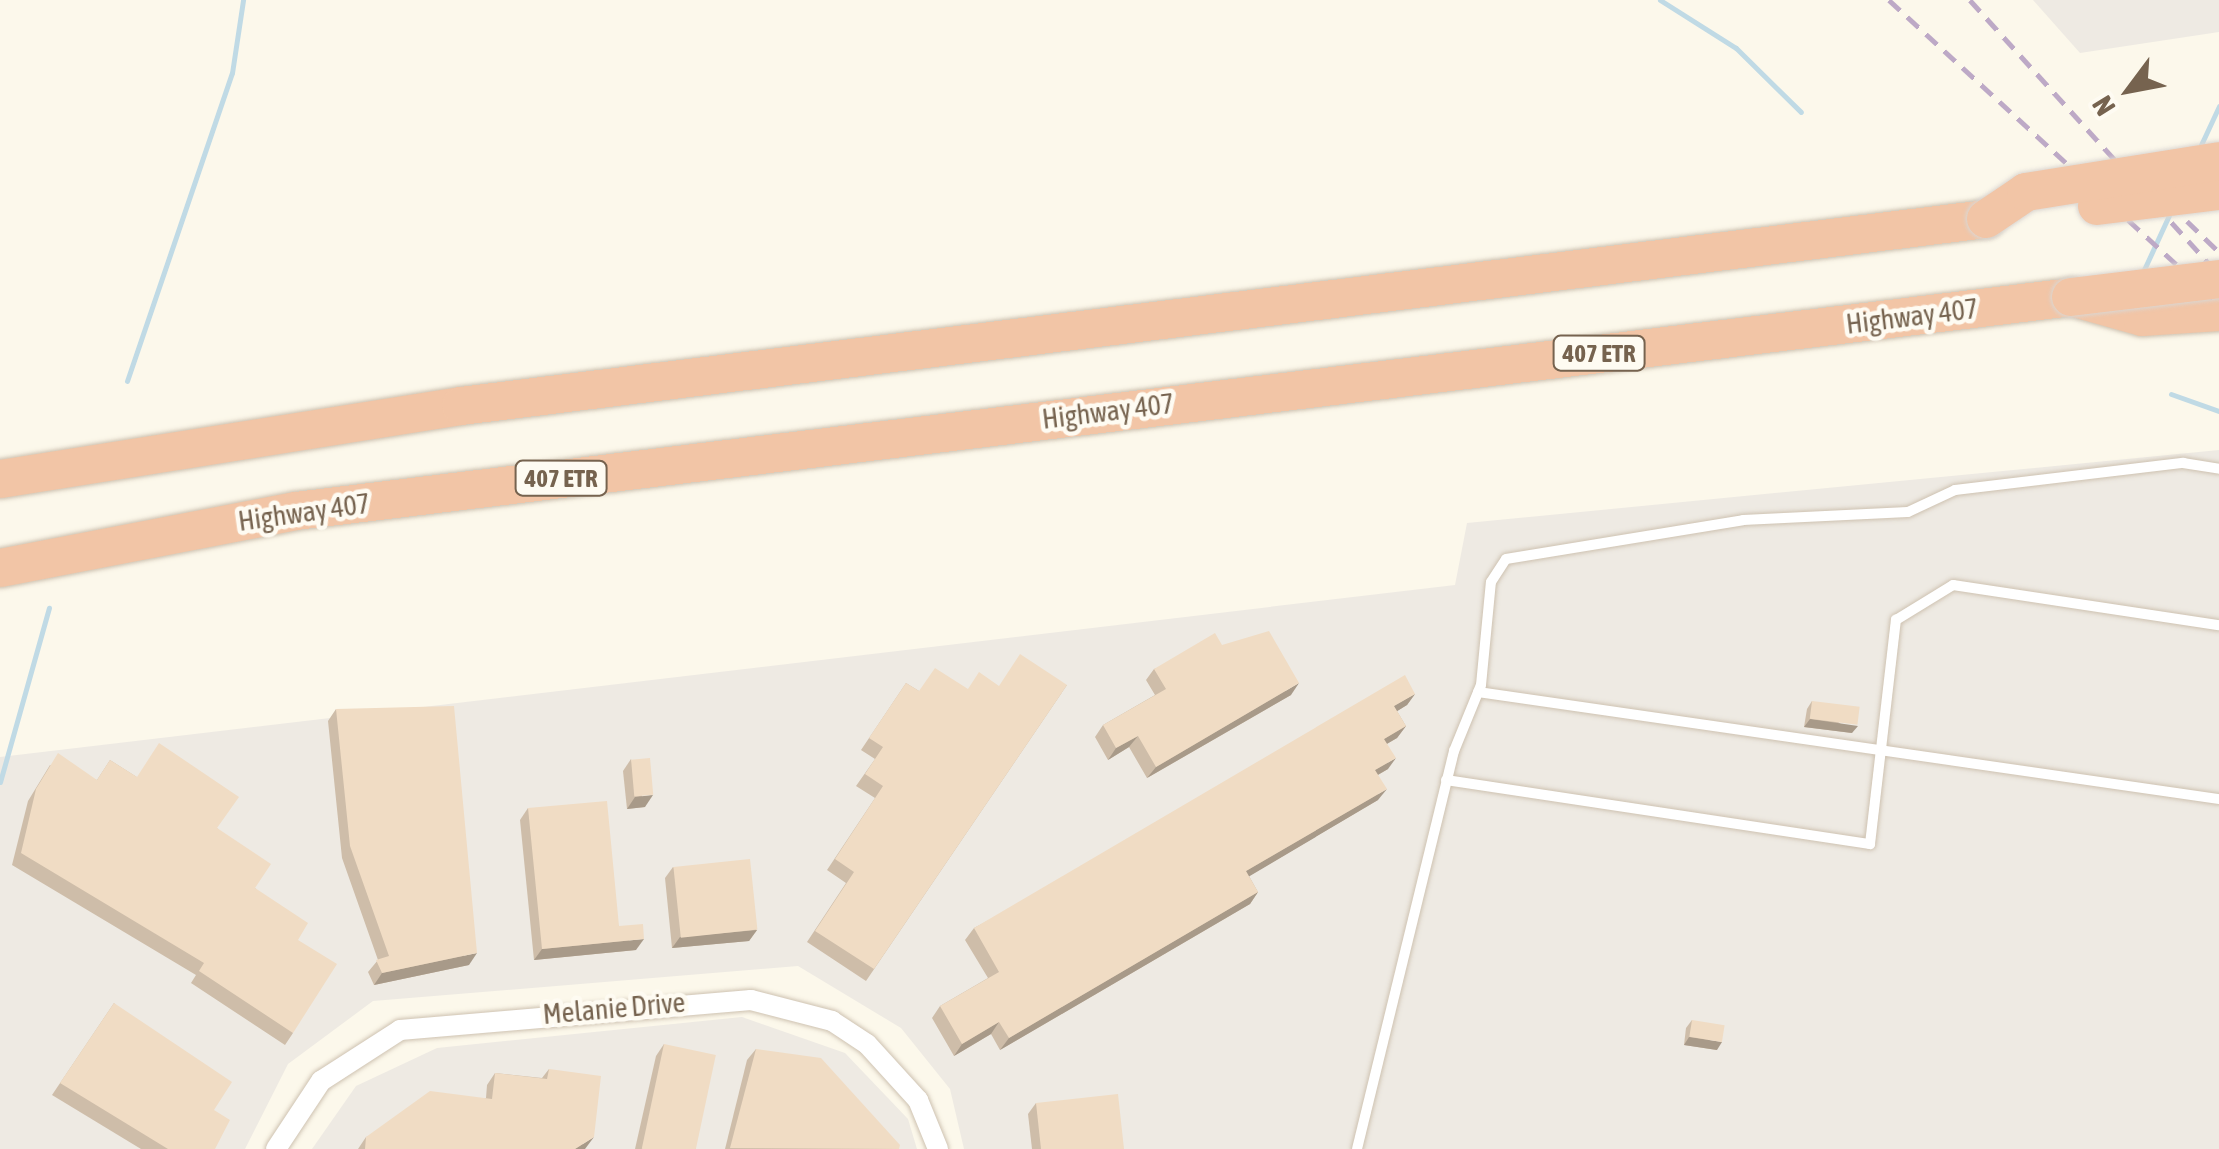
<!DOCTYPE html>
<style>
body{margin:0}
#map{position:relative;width:2219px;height:1149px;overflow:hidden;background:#fcf8eb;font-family:"Asap Condensed",sans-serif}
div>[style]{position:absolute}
.industrial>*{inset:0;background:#eeeae3}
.stream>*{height:5px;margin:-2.5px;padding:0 2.5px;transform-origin:2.5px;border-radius:2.5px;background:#c0dae5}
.roads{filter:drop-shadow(0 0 2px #cec2b1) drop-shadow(0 0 2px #cec2b1)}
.lane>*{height:10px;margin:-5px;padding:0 5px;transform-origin:5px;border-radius:5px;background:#fff}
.street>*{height:20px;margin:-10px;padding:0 10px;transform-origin:10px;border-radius:10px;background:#fff}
.highway>*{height:38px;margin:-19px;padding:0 19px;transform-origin:19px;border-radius:19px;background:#f2c5a6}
.rail>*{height:5px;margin-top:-2.5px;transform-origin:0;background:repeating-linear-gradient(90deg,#bda9c6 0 15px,transparent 0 25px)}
.bridges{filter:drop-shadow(0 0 2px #dbd6d1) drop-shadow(0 0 2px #dbd6d1)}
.highway-bridge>*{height:38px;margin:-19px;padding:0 19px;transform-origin:19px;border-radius:19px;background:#f2c5a6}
.wall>*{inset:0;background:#cebda9}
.shaded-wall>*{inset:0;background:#a89a89}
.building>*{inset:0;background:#f0dcc4;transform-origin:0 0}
span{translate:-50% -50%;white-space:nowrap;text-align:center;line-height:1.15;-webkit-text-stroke:9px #fefbf2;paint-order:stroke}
.shield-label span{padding:2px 8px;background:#fefbf2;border:2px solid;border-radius:8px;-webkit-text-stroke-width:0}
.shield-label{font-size:25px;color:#76634f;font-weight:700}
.street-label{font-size:28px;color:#76634f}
.north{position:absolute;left:2079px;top:40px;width:100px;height:100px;-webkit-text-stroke:8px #fefbf2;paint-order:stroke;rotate:238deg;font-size:28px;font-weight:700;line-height:40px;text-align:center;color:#76634f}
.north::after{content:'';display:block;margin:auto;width:35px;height:45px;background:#76634f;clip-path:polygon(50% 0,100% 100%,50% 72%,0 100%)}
</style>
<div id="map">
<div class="industrial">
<div style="clip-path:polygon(2033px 0,2219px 0,2219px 32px,2080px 53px)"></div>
<div style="clip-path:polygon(2219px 450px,2219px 1149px,964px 1149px,950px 1089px,901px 1028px,798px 966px,373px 1001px,288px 1064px,245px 1149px,0 1149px,0 757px,1455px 585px,1467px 523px)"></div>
<div style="clip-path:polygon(742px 1017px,845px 1053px,908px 1119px,917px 1149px,312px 1149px,356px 1086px,437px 1048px)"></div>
</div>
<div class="stream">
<div style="left:1660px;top:0;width:90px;rotate:32.3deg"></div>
<div style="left:1736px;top:48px;width:91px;rotate:44.6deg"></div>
<div style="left:2200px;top:147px;width:45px;rotate:-65.1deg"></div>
<div style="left:2142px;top:274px;width:69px;rotate:-65.3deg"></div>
<div style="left:127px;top:381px;width:325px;rotate:-71.2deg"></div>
<div style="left:232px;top:73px;width:74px;rotate:-81.4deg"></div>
<div style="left:2171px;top:394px;width:51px;rotate:19.5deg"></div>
<div style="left:0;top:782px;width:181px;rotate:-74.3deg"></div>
</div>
<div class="roads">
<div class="lane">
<div style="left:1478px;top:692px;width:749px;rotate:8.22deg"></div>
<div style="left:1446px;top:780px;width:429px;rotate:8.6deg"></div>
<div style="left:1870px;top:844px;width:226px;rotate:-83.4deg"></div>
<div style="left:1896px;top:620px;width:67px;rotate:-31.6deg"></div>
<div style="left:1953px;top:585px;width:269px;rotate:8.6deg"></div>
<div style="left:1357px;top:1149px;width:410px;rotate:-76.3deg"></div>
<div style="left:1454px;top:751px;width:71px;rotate:-67.8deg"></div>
<div style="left:1481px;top:685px;width:103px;rotate:-84.5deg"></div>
<div style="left:1491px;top:582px;width:27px;rotate:-57deg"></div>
<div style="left:1506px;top:559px;width:240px;rotate:-9.3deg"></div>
<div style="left:1743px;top:520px;width:165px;rotate:-2.8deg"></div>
<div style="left:1908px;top:512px;width:52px;rotate:-25.1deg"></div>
<div style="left:1955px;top:490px;width:230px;rotate:-6.8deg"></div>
<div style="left:2183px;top:463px;width:36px;rotate:9deg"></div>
</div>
<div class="street">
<div style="left:276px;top:1149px;width:82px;rotate:-56.5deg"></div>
<div style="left:321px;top:1081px;width:94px;rotate:-32.8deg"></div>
<div style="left:400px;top:1030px;width:352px;rotate:-4.9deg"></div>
<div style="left:751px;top:1000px;width:84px;rotate:14.5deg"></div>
<div style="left:832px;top:1021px;width:42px;rotate:33.3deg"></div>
<div style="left:867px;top:1044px;width:76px;rotate:47.7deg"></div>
<div style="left:918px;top:1100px;width:53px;rotate:67.8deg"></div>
</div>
<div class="highway">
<div style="left:0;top:479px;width:467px;rotate:-9deg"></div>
<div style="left:461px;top:406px;width:1536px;rotate:-6.99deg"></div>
<div style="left:0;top:568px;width:301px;rotate:-10.9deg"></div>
<div style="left:296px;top:511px;width:1788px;rotate:-6.87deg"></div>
<div style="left:2071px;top:297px;width:74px;rotate:15.7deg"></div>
<div style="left:2142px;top:317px;width:77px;rotate:-3.7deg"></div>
</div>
</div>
<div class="rail">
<div style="left:1889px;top:0;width:448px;rotate:42.6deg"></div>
<div style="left:1970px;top:0;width:371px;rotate:47.8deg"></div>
<div style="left:2187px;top:221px;width:45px;rotate:44.1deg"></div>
</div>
<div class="bridges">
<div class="highway-bridge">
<div style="left:2097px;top:206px;width:123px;rotate:-7deg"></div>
<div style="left:1986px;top:219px;width:48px;rotate:-34deg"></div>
<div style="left:2026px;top:192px;width:195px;rotate:-9.1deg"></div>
<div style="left:2071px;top:297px;width:149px;rotate:-6.9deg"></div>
</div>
</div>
<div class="wall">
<div style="clip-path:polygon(1222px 645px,1291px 695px,1147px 778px,1129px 747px,1108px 760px,1095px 737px,1103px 725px,1155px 695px,1146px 680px,1154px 669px)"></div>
<div style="clip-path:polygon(906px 683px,919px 691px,968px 689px,999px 686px,1067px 685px,866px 981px,807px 942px,846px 883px,827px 870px,875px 798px,856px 786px,875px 759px,861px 750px)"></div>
<div style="clip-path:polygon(1415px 694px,1407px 705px,1397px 711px,1406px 726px,1397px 738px,1387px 744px,1388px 769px,1378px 775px,1378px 800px,1249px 876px,1258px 892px,1250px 904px,1000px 1050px,991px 1034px,954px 1056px,932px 1018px,940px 1006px,988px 978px,965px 940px,974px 928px)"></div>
<div style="clip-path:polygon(1812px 701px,1852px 733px,1804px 727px,1807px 709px)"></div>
<div style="clip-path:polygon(336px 709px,469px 965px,374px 985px,368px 972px,378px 960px,342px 858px,328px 721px)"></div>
<div style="clip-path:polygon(631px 759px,645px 807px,627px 809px,623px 771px)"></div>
<div style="clip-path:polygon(110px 760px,217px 828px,255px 888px,298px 940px,293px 1033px,285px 1045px,191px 983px,196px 975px,12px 865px,28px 801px,50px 765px,97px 780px)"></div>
<div style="clip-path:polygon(528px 808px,619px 926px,636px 950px,534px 960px,520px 820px)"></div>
<div style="clip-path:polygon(673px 867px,757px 930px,749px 941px,672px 948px,665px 878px)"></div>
<div style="clip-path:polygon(114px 1003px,214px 1110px,215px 1149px,141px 1149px,52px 1095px)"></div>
<div style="clip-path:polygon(1692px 1020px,1717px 1050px,1684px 1045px,1686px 1028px)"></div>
<div style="clip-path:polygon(664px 1044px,696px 1149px,635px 1149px,656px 1056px)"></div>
<div style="clip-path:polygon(756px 1049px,899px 1149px,725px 1149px,747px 1060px)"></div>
<div style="clip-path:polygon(549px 1069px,585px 1149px,358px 1149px,366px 1137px,486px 1098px,487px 1085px,495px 1073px,542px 1078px)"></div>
<div style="clip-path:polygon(1036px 1103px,1124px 1149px,1032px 1149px,1028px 1114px)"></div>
</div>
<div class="shaded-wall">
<div style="clip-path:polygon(1299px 683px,1291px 695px,1147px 778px,1156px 767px)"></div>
<div style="clip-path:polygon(1415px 694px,1407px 705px,1386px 718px,1394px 706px)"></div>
<div style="clip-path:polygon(1810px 719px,1858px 726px,1852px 733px,1804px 727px)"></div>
<div style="clip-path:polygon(1406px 726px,1397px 738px,1376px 750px,1384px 739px)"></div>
<div style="clip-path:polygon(1138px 736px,1129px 747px,1108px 760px,1116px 748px)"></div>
<div style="clip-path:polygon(1396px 758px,1388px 769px,1367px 781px,1375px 770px)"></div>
<div style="clip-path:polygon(1387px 789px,1378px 800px,1238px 883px,1246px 871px)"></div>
<div style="clip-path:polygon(653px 795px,645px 807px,627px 809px,635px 797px)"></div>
<div style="clip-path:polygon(1258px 892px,1250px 904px,1000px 1050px,1009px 1038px)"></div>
<div style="clip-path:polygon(757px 930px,749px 941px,672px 948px,680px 937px)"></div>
<div style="clip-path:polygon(644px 939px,636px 950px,534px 960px,542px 949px)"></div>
<div style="clip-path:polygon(477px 953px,469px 965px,374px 985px,382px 973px)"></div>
<div style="clip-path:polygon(999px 1022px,991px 1034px,954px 1056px,962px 1044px)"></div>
<div style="clip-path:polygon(1689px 1037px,1722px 1042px,1717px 1050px,1684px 1045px)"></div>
<div style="clip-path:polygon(594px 1137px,585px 1149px,575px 1149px)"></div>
</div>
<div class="building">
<div style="clip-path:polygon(1269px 631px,1299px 683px,1156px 767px,1138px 736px,1116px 748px,1103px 725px,1166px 689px,1154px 669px,1215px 633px,1222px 645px)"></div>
<div style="clip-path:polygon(1020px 654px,1067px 685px,874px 969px,815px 931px,854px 872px,835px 859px,883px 786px,865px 774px,883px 747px,869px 738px,906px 683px,919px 691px,935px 668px,968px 689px,979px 672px,999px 686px)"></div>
<div style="clip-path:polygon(1405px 675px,1415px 694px,1394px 706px,1406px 726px,1384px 739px,1396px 758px,1375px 770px,1387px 789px,1246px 871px,1258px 892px,1009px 1038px,999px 1022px,962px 1044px,940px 1006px,999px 972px,974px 928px)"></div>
<div style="left:1812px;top:701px;width:48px;height:18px;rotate:7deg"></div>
<div style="clip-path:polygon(454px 706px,477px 953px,382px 973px,376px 960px,389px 956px,350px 846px,336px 709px)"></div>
<div style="clip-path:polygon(159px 743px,239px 797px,217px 828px,271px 864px,255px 888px,308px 923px,298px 940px,337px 964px,293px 1033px,199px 971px,204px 963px,21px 853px,36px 789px,58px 753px,97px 780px,110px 760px,137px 777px)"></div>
<div style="left:650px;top:758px;width:37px;height:19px;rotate:85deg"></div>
<div style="clip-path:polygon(607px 801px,619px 926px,643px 924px,644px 939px,542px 949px,528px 808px)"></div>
<div style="left:750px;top:859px;width:71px;height:77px;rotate:84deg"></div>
<div style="clip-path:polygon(114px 1003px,232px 1082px,214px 1110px,230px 1120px,215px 1149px,168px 1149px,60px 1083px)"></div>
<div style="left:1692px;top:1020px;width:33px;height:17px;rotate:9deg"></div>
<div style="left:664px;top:1044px;width:53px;height:107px;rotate:12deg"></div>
<div style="clip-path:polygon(756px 1049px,821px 1058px,900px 1145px,899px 1149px,730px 1148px)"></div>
<div style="clip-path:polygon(549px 1069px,601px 1076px,594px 1137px,575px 1149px,365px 1149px,366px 1137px,430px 1091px,492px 1099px,495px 1073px,547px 1079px)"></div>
<div style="clip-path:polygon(1118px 1094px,1124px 1149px,1041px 1149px,1036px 1103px)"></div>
</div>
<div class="shield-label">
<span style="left:1599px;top:353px">407 ETR</span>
<span style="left:561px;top:478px">407 ETR</span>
</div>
<div class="street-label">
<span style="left:1912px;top:316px;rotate:-7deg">Highway 407</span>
<span style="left:1108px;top:411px;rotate:-7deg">Highway 407</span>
<span style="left:304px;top:512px;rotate:-8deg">Highway 407</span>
<span style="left:614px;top:1008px;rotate:-5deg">Melanie Drive</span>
</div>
<div class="north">N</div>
</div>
